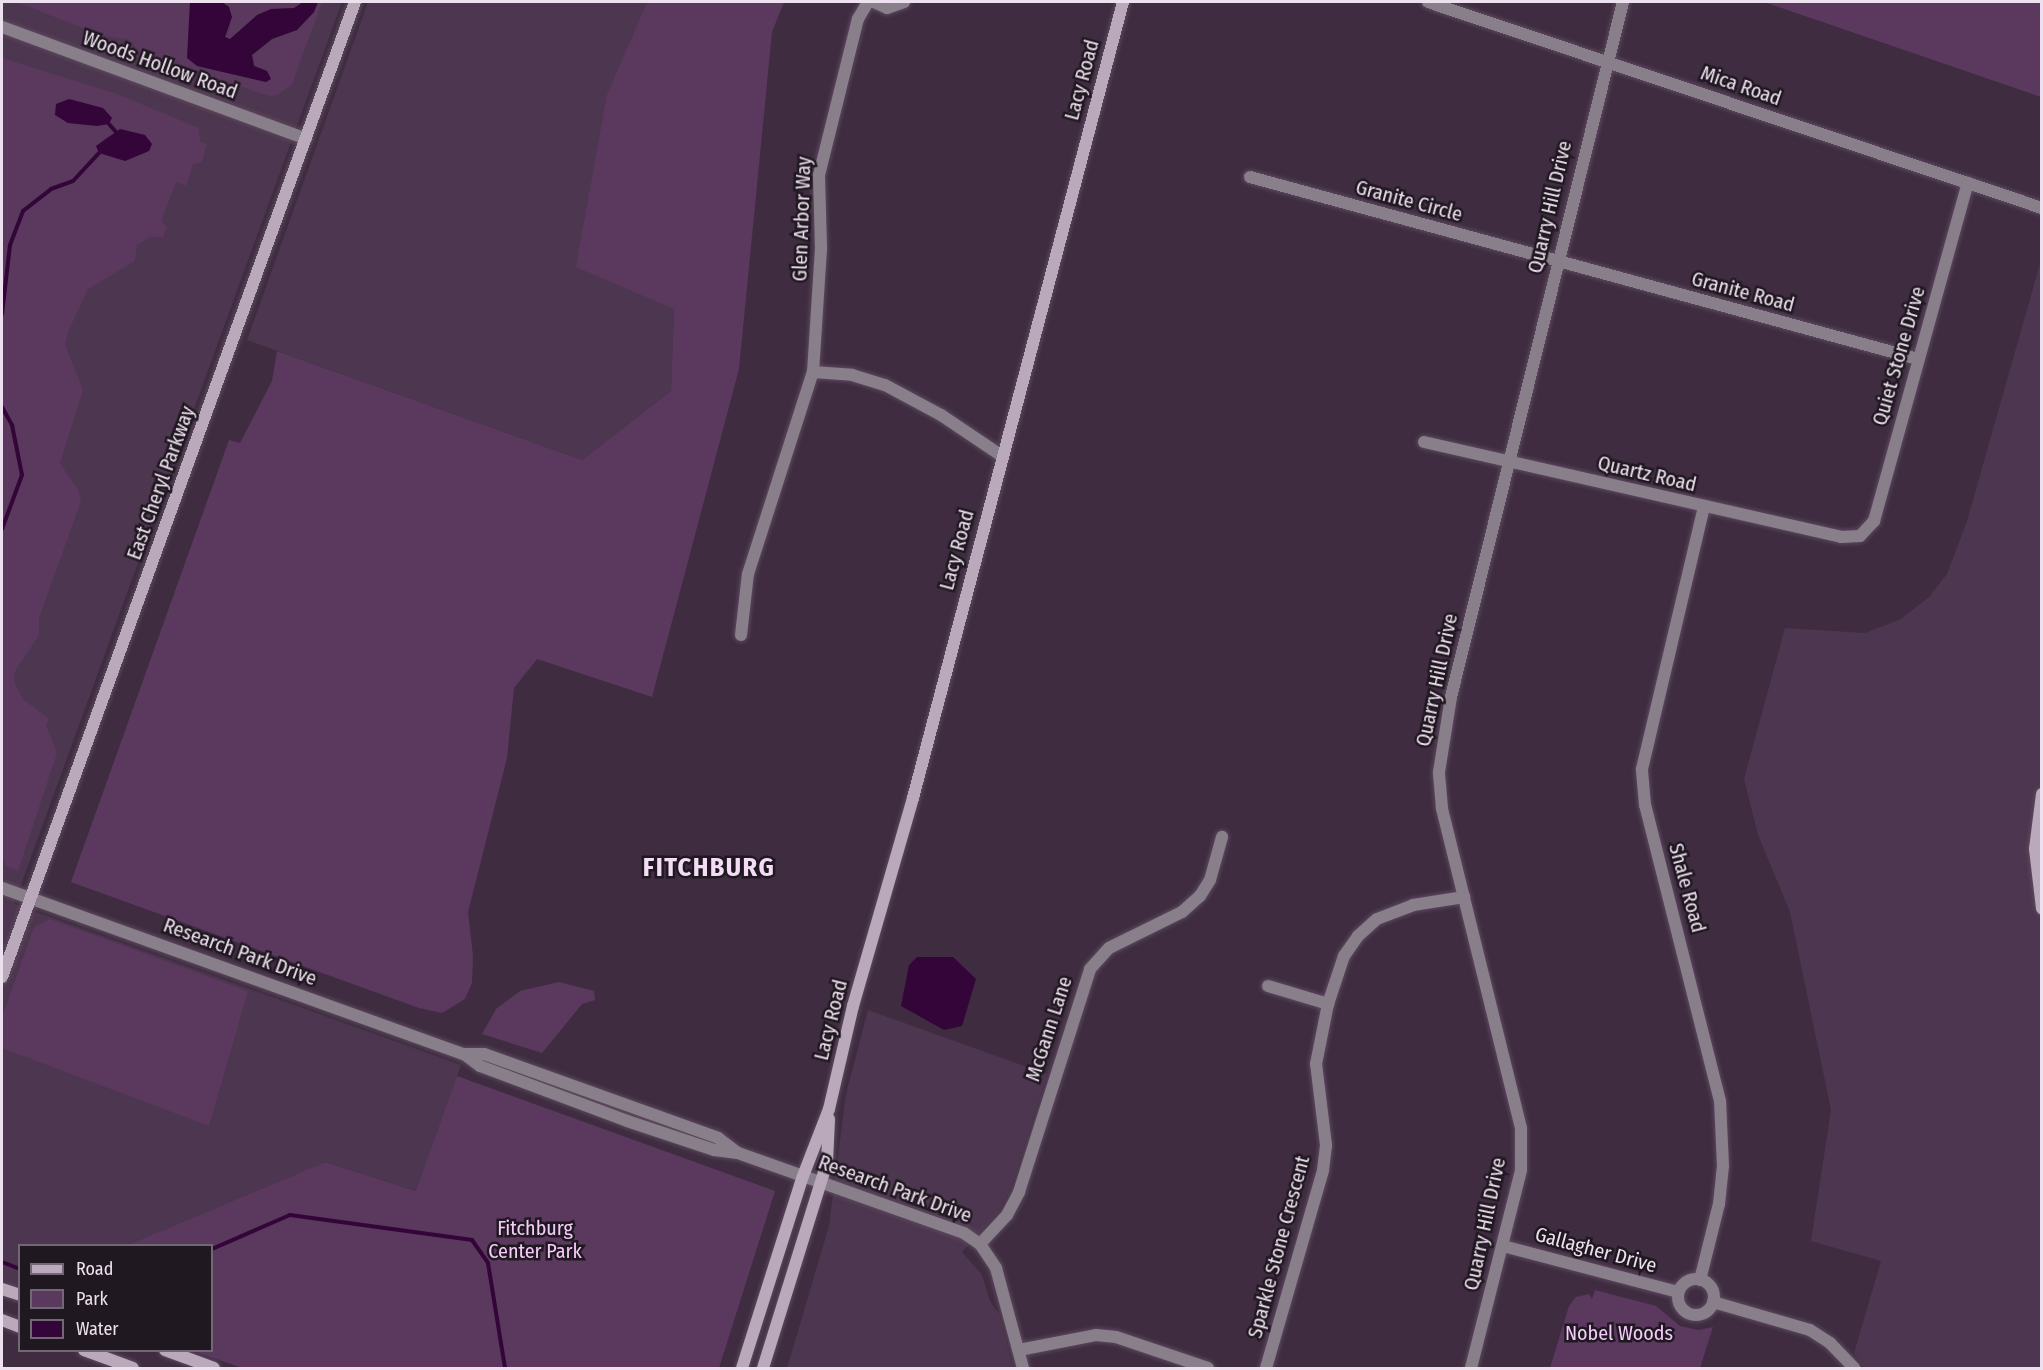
<!DOCTYPE html>
<style>
body{margin:0}
#map{position:relative;width:2043px;height:1370px;overflow:hidden;background:#3f2c41;font-family:"Fira Sans Condensed",sans-serif}
div>[style]{position:absolute}
.built>*{inset:0;background:#4d364f}
.green>*{inset:0;background:#5b395f}
.water>*{inset:0;background:#330538}
.stream>*{height:4px;margin:-2px;padding:0 2px;transform-origin:2px;border-radius:2px;background:#330538}
.roads{filter:drop-shadow(0 0 2px #5b495d) drop-shadow(0 0 2px #5b495d)}
.street>*{height:12px;margin:-6px;padding:0 6px;transform-origin:6px;border-radius:6px;background:#897f8a}
.street>.ring{margin:-6px;padding:0;box-sizing:content-box;background:none;border:12px solid #897f8a;border-radius:50%}
.secondary>*{height:12px;margin:-6px;padding:0 6px;transform-origin:6px;border-radius:6px;background:#b9a9ba}
span{translate:-50% -50%;white-space:nowrap;text-align:center;line-height:1.15;-webkit-text-stroke:5px #201821;paint-order:stroke}
.street-label{font-size:20px;color:#eee1ef}
.park-label{font-size:20px;color:#f5cbf9}
.district-label{font-size:26px;color:#f4dbf6;font-weight:700;letter-spacing:1.5px}
.frame{position:absolute;inset:0;border:3px solid #eee1ef;pointer-events:none}
.legend{position:absolute;left:18px;top:1244px;width:195px;height:108px;box-sizing:border-box;background:#201821;border:2px solid #726873;margin:0;padding:8px 10px;list-style:none;font-size:18px;color:#eee1ef}
.legend li{display:flex;align-items:center;gap:12px;height:30px}
.legend b{width:30px;border:2px solid #726873}
</style>
<div id="map">
<div class="built">
<div style="clip-path:polygon(2px 2px,342px 2px,14px 904px,461px 1065px,417px 1191px,325px 1162px,128px 1245px,20px 1246px,19px 1287px,2px 1281px)"></div>
<div style="clip-path:polygon(368px 2px,647px 2px,607px 94px,674px 309px,671px 391px,582px 460px,247px 340px)"></div>
<div style="clip-path:polygon(2041px 260px,2041px 1368px,1864px 1368px,1854px 1353px,1881px 1261px,1811px 1241px,1831px 1110px,1790px 912px,1758px 835px,1744px 779px,1785px 628px,1865px 633px,1901px 619px,1929px 597px,1947px 574px,1967px 521px)"></div>
<div style="clip-path:polygon(868px 1010px,1047px 1074px,1010px 1190px,997px 1213px,962px 1252px,982px 1275px,990px 1301px,999px 1314px,1013px 1368px,787px 1368px,829px 1226px,846px 1094px)"></div>
</div>
<div class="green">
<div style="clip-path:polygon(17px 2px,190px 2px,188px 58px,197px 66px,266px 82px,271px 79px,267px 71px,255px 66px,252px 55px,272px 39px,297px 30px,314px 12px,318px 2px,322px 2px,292px 84px,278px 95px,269px 96px,140px 52px,128px 39px,103px 36px)"></div>
<div style="clip-path:polygon(222px 2px,303px 2px,294px 8px,271px 9px,230px 40px,225px 38px,230px 28px,229px 7px)"></div>
<div style="clip-path:polygon(647px 2px,784px 2px,772px 32px,739px 369px,652px 697px,537px 659px,514px 688px,507px 758px,468px 912px,473px 956px,472px 983px,465px 999px,442px 1013px,419px 1008px,71px 882px,229px 440px,240px 443px,272px 381px,277px 351px,582px 460px,671px 391px,674px 309px,576px 267px,607px 94px)"></div>
<div style="clip-path:polygon(1764px 2px,2041px 2px,2041px 97px)"></div>
<div style="clip-path:polygon(evenodd,2px 58px,117px 94px,199px 128px,200px 142px,207px 144px,202px 162px,193px 164px,186px 186px,176px 182px,161px 222px,167px 226px,163px 237px,150px 237px,137px 245px,135px 261px,88px 289px,68px 332px,65px 345px,83px 390px,60px 463px,78px 490px,81px 501px,39px 618px,39px 635px,14px 673px,15px 684px,23px 699px,49px 719px,46px 725px,57px 753px,18px 871px,6px 866px,2px 858px,2px 58px,108px 136px,149px 151px,125px 161px,96px 146px,108px 136px)"></div>
<div style="clip-path:polygon(50px 919px,248px 991px,209px 1126px,2px 1048px,2px 1017px,34px 927px)"></div>
<div style="clip-path:polygon(559px 982px,594px 991px,595px 1000px,582px 1004px,542px 1053px,482px 1034px,496px 1009px,520px 991px)"></div>
<div style="clip-path:polygon(457px 1076px,775px 1191px,719px 1368px,242px 1368px,194px 1351px,212px 1350px,212px 1246px,128px 1245px,325px 1162px,416px 1191px)"></div>
<div style="clip-path:polygon(1595px 1290px,1656px 1306px,1680px 1326px,1698px 1330px,1713px 1327px,1700px 1368px,1550px 1368px,1569px 1306px,1576px 1297px,1589px 1294px,1592px 1299px)"></div>
</div>
<div class="water">
<div style="clip-path:polygon(190px 2px,222px 2px,229px 7px,232px 17px,225px 37px,230px 39px,257px 15px,271px 9px,294px 8px,303px 2px,318px 2px,314px 12px,297px 30px,272px 39px,252px 55px,254px 66px,267px 71px,271px 79px,266px 82px,197px 66px,187px 58px)"></div>
<div style="clip-path:polygon(69px 99px,103px 108px,112px 118px,109px 124px,97px 126px,68px 123px,55px 115px,56px 104px)"></div>
<div style="clip-path:polygon(120px 129px,145px 135px,152px 144px,149px 151px,125px 161px,99px 153px,96px 146px)"></div>
<div style="clip-path:polygon(917px 957px,953px 957px,976px 979px,962px 1026px,944px 1030px,901px 1006px,909px 965px)"></div>
</div>
<div class="stream">
<div style="left:109px;top:124px;width:11px;rotate:49deg"></div>
<div style="left:2px;top:314px;width:69px;rotate:-83.4deg"></div>
<div style="left:10px;top:245px;width:36px;rotate:-69deg"></div>
<div style="left:23px;top:211px;width:36px;rotate:-38deg"></div>
<div style="left:51px;top:189px;width:23px;rotate:-20deg"></div>
<div style="left:73px;top:181px;width:38px;rotate:-47deg"></div>
<div style="left:2px;top:407px;width:21px;rotate:61deg"></div>
<div style="left:12px;top:425px;width:51px;rotate:78.7deg"></div>
<div style="left:22px;top:475px;width:58px;rotate:110.3deg"></div>
<div style="left:212px;top:1249px;width:85px;rotate:-23.6deg"></div>
<div style="left:290px;top:1215px;width:184px;rotate:7.8deg"></div>
<div style="left:472px;top:1240px;width:28px;rotate:55deg"></div>
<div style="left:488px;top:1263px;width:106px;rotate:80.8deg"></div>
<div style="left:2px;top:1262px;width:19px;rotate:21deg"></div>
</div>
<div class="roads">
<div class="street">
<div style="left:874px;top:2px;width:14px;rotate:25deg"></div>
<div style="left:887px;top:8px;width:18px;rotate:-19deg"></div>
<div style="left:1428px;top:2px;width:648px;rotate:18.55deg"></div>
<div style="left:2px;top:27px;width:324px;rotate:20.2deg"></div>
<div style="left:1250px;top:177px;width:692px;rotate:15.24deg"></div>
<div style="left:813px;top:372px;width:39px;rotate:4deg"></div>
<div style="left:852px;top:375px;width:34px;rotate:17deg"></div>
<div style="left:885px;top:385px;width:64px;rotate:28.2deg"></div>
<div style="left:941px;top:415px;width:73px;rotate:33.9deg"></div>
<div style="left:1424px;top:442px;width:428px;rotate:12.8deg"></div>
<div style="left:1841px;top:537px;width:19px;rotate:-3deg"></div>
<div style="left:1860px;top:536px;width:21px;rotate:-47deg"></div>
<div style="left:1874px;top:521px;width:351px;rotate:-74.5deg"></div>
<div style="left:741px;top:635px;width:61px;rotate:-83.5deg"></div>
<div style="left:748px;top:574px;width:212px;rotate:-72.2deg"></div>
<div style="left:813px;top:372px;width:124px;rotate:-86.3deg"></div>
<div style="left:821px;top:248px;width:73px;rotate:-91.6deg"></div>
<div style="left:819px;top:175px;width:161px;rotate:-76deg"></div>
<div style="left:858px;top:19px;width:20px;rotate:-60deg"></div>
<div style="left:2px;top:888px;width:491px;rotate:19.8deg"></div>
<div style="left:464px;top:1054px;width:20px;rotate:37deg"></div>
<div style="left:480px;top:1066px;width:157px;rotate:20.5deg"></div>
<div style="left:627px;top:1121px;width:92px;rotate:18.4deg"></div>
<div style="left:714px;top:1150px;width:24px;rotate:7deg"></div>
<div style="left:738px;top:1153px;width:240px;rotate:19.5deg"></div>
<div style="left:964px;top:1233px;width:19px;rotate:35deg"></div>
<div style="left:980px;top:1244px;width:29px;rotate:56deg"></div>
<div style="left:996px;top:1268px;width:104px;rotate:74.9deg"></div>
<div style="left:1268px;top:986px;width:63px;rotate:16.7deg"></div>
<div style="left:464px;top:1054px;width:20px"></div>
<div style="left:484px;top:1054px;width:249px;rotate:19.7deg"></div>
<div style="left:718px;top:1138px;width:25px;rotate:37deg"></div>
<div style="left:980px;top:1244px;width:40px;rotate:-47deg"></div>
<div style="left:1007px;top:1215px;width:26px;rotate:-62deg"></div>
<div style="left:1019px;top:1192px;width:234px;rotate:-72.3deg"></div>
<div style="left:1090px;top:969px;width:28px;rotate:-48deg"></div>
<div style="left:1109px;top:948px;width:81px;rotate:-26.3deg"></div>
<div style="left:1182px;top:912px;width:24px;rotate:-42deg"></div>
<div style="left:1200px;top:896px;width:19px;rotate:-58deg"></div>
<div style="left:1210px;top:880px;width:45px;rotate:-74.4deg"></div>
<div style="left:1503px;top:1246px;width:181px;rotate:14.7deg"></div>
<div class="ring" style="left:1678px;top:1279px;width:24px;height:24px"></div>
<div style="left:1700px;top:1280px;width:78px;rotate:-76deg"></div>
<div style="left:1719px;top:1204px;width:38px;rotate:-84deg"></div>
<div style="left:1723px;top:1166px;width:65px;rotate:-92.6deg"></div>
<div style="left:1720px;top:1101px;width:305px;rotate:-104.2deg"></div>
<div style="left:1645px;top:805px;width:36px;rotate:-95deg"></div>
<div style="left:1642px;top:769px;width:269px;rotate:-76.7deg"></div>
<div style="left:1713px;top:1302px;width:101px;rotate:16.1deg"></div>
<div style="left:1810px;top:1330px;width:24px;rotate:33deg"></div>
<div style="left:1830px;top:1343px;width:35px;rotate:46deg"></div>
<div style="left:1019px;top:1350px;width:78px;rotate:-11deg"></div>
<div style="left:1096px;top:1335px;width:20px;rotate:6deg"></div>
<div style="left:1116px;top:1337px;width:97px;rotate:18.6deg"></div>
<div style="left:1266px;top:1368px;width:206px;rotate:-73.9deg"></div>
<div style="left:1323px;top:1170px;width:25px;rotate:-83deg"></div>
<div style="left:1326px;top:1145px;width:82px;rotate:-97deg"></div>
<div style="left:1316px;top:1064px;width:61px;rotate:-78.7deg"></div>
<div style="left:1328px;top:1004px;width:51px;rotate:-71.6deg"></div>
<div style="left:1344px;top:956px;width:24px;rotate:-55deg"></div>
<div style="left:1358px;top:936px;width:25px;rotate:-42deg"></div>
<div style="left:1377px;top:919px;width:39px;rotate:-21deg"></div>
<div style="left:1413px;top:905px;width:52px;rotate:-8.9deg"></div>
<div style="left:1471px;top:1368px;width:204px;rotate:-75.8deg"></div>
<div style="left:1521px;top:1170px;width:42px;rotate:-90deg"></div>
<div style="left:1521px;top:1128px;width:330px;rotate:-103.9deg"></div>
<div style="left:1442px;top:808px;width:36px;rotate:-95deg"></div>
<div style="left:1439px;top:772px;width:76px;rotate:-80.9deg"></div>
<div style="left:1451px;top:697px;width:716px;rotate:-76.1deg"></div>
</div>
<div class="secondary">
<div style="left:2042px;top:794px;width:55px;rotate:97.3deg"></div>
<div style="left:2035px;top:849px;width:60px;rotate:83.3deg"></div>
<div style="left:2px;top:977px;width:1037px;rotate:-70.1deg"></div>
<div style="left:2px;top:1289px;width:19px;rotate:18deg"></div>
<div style="left:2px;top:1320px;width:19px;rotate:21deg"></div>
<div style="left:84px;top:1350px;width:52px;rotate:20.2deg"></div>
<div style="left:165px;top:1350px;width:52px;rotate:20.2deg"></div>
<div style="left:742px;top:1368px;width:201px;rotate:-72.4deg"></div>
<div style="left:803px;top:1176px;width:72px;rotate:-68.8deg"></div>
<div style="left:829px;top:1109px;width:106px;rotate:-76.9deg"></div>
<div style="left:853px;top:1006px;width:216px;rotate:-73.9deg"></div>
<div style="left:913px;top:798px;width:823px;rotate:-75.22deg"></div>
<div style="left:763px;top:1368px;width:216px;rotate:-72.7deg"></div>
<div style="left:827px;top:1162px;width:43px;rotate:-87.3deg"></div>
</div>
</div>
<div class="street-label">
<span style="left:160px;top:65px;rotate:20deg">Woods Hollow Road</span>
<span style="left:1082px;top:80px;rotate:-75deg">Lacy Road</span>
<span style="left:1741px;top:86px;rotate:19deg">Mica Road</span>
<span style="left:1409px;top:201px;rotate:15deg">Granite Circle</span>
<span style="left:1550px;top:207px;rotate:-77deg">Quarry Hill Drive</span>
<span style="left:802px;top:219px;rotate:-88deg">Glen Arbor Way</span>
<span style="left:1743px;top:292px;rotate:15deg">Granite Road</span>
<span style="left:1899px;top:356px;rotate:-74deg">Quiet Stone Drive</span>
<span style="left:1647px;top:474px;rotate:13deg">Quartz Road</span>
<span style="left:161px;top:483px;rotate:-70deg">East Cheryl Parkway</span>
<span style="left:957px;top:550px;rotate:-75deg">Lacy Road</span>
<span style="left:1437px;top:680px;rotate:-78deg">Quarry Hill Drive</span>
<span style="left:1687px;top:888px;rotate:75deg">Shale Road</span>
<span style="left:240px;top:952px;rotate:20deg">Research Park Drive</span>
<span style="left:831px;top:1020px;rotate:-76deg">Lacy Road</span>
<span style="left:1049px;top:1029px;rotate:-72deg">McGann Lane</span>
<span style="left:895px;top:1189px;rotate:20deg">Research Park Drive</span>
<span style="left:1485px;top:1224px;rotate:-78deg">Quarry Hill Drive</span>
<span style="left:1279px;top:1247px;rotate:-75deg">Sparkle Stone Crescent</span>
<span style="left:1596px;top:1250px;rotate:15deg">Gallagher Drive</span>
</div>
<div class="park-label">
<span style="left:535px;top:1240px">Fitchburg<br>Center Park</span>
<span style="left:1619px;top:1333px">Nobel Woods</span>
</div>
<div class="district-label">
<span style="left:709px;top:868px">FITCHBURG</span>
</div>
<div class="frame"></div>
<ul class="legend">
<li><b style="height:8px;background:#b9a9ba"></b>Road</li>
<li><b style="height:16px;background:#5b395f"></b>Park</li>
<li><b style="height:16px;background:#330538"></b>Water</li>
</ul>
</div>
